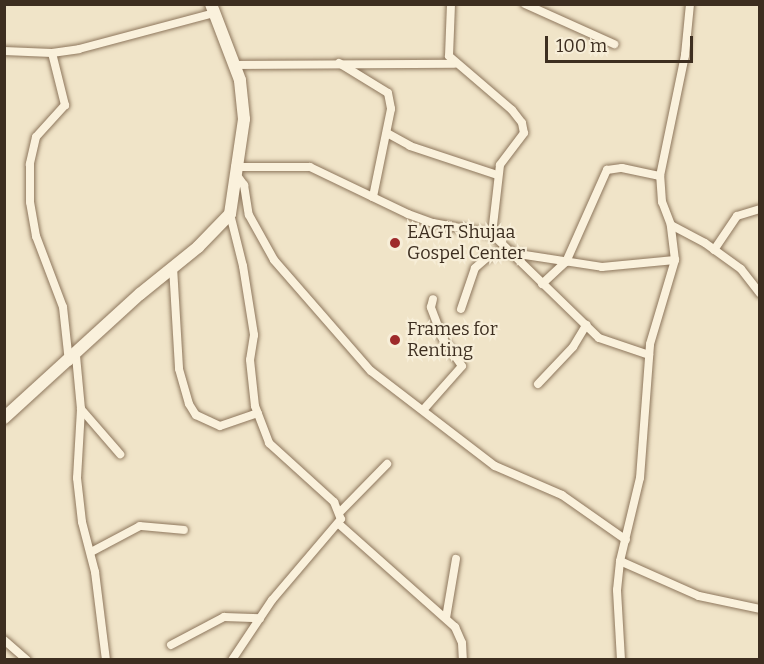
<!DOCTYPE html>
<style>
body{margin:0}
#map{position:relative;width:764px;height:664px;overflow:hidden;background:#f0e4c8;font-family:Bitter,serif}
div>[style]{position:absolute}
.roads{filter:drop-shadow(0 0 2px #8d765c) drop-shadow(0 0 2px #8d765c)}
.street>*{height:8px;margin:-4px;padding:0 4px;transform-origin:4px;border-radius:4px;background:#faf1dc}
.secondary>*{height:12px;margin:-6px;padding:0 6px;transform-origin:6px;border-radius:6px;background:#faf1dc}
.dots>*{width:16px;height:16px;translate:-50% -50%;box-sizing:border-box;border:3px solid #f7eed8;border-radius:50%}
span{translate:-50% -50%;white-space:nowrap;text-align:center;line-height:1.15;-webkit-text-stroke:4.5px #f7eed8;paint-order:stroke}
.poi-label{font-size:18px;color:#3d2e20}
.left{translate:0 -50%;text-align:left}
.frame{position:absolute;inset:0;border:6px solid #3d2e20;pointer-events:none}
.scale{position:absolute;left:545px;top:36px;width:148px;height:27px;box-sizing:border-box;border:3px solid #3d2e20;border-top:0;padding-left:8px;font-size:18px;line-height:21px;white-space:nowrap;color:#3d2e20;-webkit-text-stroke:4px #f7eed8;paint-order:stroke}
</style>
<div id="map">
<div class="roads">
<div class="street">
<div style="left:451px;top:4px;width:52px;rotate:92.2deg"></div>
<div style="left:449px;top:56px;width:83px;rotate:40.6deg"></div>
<div style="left:512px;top:110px;width:16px;rotate:52deg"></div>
<div style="left:522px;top:123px;width:10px;rotate:79deg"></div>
<div style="left:524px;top:133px;width:40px;rotate:127deg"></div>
<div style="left:500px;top:165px;width:69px;rotate:96.6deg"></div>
<div style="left:492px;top:234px;width:149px;rotate:44.2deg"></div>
<div style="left:599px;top:338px;width:53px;rotate:18.8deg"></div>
<div style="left:525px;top:4px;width:98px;rotate:24.2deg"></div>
<div style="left:4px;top:51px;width:48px;rotate:2.4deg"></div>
<div style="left:52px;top:53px;width:27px;rotate:-8deg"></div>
<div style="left:79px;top:49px;width:140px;rotate:-14.9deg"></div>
<div style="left:52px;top:53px;width:54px;rotate:76deg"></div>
<div style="left:65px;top:105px;width:43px;rotate:132.2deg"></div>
<div style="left:36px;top:137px;width:28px;rotate:103deg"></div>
<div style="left:30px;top:164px;width:38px;rotate:90deg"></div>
<div style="left:30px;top:202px;width:35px;rotate:80deg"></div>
<div style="left:36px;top:236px;width:76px;rotate:69.2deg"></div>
<div style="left:63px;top:307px;width:55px;rotate:83.8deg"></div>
<div style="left:339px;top:63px;width:57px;rotate:31.5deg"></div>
<div style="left:388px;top:93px;width:16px;rotate:79deg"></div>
<div style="left:391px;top:109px;width:90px;rotate:101.6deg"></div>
<div style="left:234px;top:65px;width:220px;rotate:-0.3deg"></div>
<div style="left:387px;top:133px;width:26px;rotate:29deg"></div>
<div style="left:410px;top:146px;width:92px;rotate:18.4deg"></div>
<div style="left:235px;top:167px;width:75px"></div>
<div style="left:310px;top:167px;width:109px;rotate:25.6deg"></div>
<div style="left:408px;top:214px;width:27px;rotate:20deg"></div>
<div style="left:433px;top:223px;width:60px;rotate:10.6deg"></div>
<div style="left:236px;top:174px;width:14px;rotate:54deg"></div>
<div style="left:244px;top:185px;width:30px;rotate:81deg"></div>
<div style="left:249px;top:215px;width:51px;rotate:60.9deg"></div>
<div style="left:274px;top:260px;width:147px;rotate:48.9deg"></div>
<div style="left:371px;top:371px;width:156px;rotate:37.5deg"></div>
<div style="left:495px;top:466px;width:73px;rotate:23.4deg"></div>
<div style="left:562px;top:495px;width:78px;rotate:35.1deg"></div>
<div style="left:230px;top:214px;width:54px;rotate:76deg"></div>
<div style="left:243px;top:266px;width:70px;rotate:80.9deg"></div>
<div style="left:254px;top:335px;width:25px;rotate:99deg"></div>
<div style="left:250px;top:360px;width:46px;rotate:83.8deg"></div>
<div style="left:255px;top:406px;width:40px;rotate:69deg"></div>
<div style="left:269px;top:443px;width:88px;rotate:42.2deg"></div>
<div style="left:334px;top:502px;width:18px;rotate:68deg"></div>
<div style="left:341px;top:519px;width:106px;rotate:130.4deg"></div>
<div style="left:272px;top:600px;width:72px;rotate:123.7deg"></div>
<div style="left:671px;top:225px;width:38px;rotate:28deg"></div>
<div style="left:705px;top:243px;width:44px;rotate:35.8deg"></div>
<div style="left:741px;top:269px;width:31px;rotate:52deg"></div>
<div style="left:714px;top:250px;width:41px;rotate:-55.9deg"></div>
<div style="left:737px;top:216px;width:24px;rotate:-17deg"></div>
<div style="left:512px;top:253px;width:91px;rotate:8.8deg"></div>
<div style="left:602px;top:267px;width:73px;rotate:-5.5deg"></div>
<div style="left:173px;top:267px;width:102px;rotate:86.6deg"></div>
<div style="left:179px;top:369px;width:36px;rotate:74deg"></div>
<div style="left:189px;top:404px;width:13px;rotate:58deg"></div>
<div style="left:196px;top:415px;width:26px;rotate:25deg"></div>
<div style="left:220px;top:426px;width:40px;rotate:-18.9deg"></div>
<div style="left:542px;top:284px;width:33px;rotate:-43deg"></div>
<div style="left:566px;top:262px;width:101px;rotate:-66deg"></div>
<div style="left:607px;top:170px;width:15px;rotate:-8deg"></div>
<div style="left:622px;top:168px;width:39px;rotate:12deg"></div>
<div style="left:461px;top:309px;width:43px;rotate:-71.1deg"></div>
<div style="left:475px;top:268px;width:18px;rotate:-41deg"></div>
<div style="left:489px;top:256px;width:23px;rotate:-13deg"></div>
<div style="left:76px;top:356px;width:53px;rotate:84.6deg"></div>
<div style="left:81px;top:409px;width:69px;rotate:93.3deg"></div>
<div style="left:77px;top:478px;width:44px;rotate:83.5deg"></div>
<div style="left:82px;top:522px;width:52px;rotate:75.4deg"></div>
<div style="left:95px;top:572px;width:89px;rotate:82.9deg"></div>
<div style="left:538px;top:384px;width:51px;rotate:-46.6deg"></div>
<div style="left:573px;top:347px;width:26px;rotate:-59deg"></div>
<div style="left:81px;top:409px;width:60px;rotate:49.1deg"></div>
<div style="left:424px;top:409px;width:57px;rotate:-48.5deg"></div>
<div style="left:462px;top:366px;width:33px;rotate:-125deg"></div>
<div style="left:443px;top:339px;width:34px;rotate:-111deg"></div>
<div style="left:431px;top:307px;width:8px;rotate:-76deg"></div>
<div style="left:341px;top:511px;width:66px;rotate:-45.6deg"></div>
<div style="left:340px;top:525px;width:154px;rotate:41.6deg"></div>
<div style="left:455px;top:627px;width:17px;rotate:66deg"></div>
<div style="left:462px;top:643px;width:17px;rotate:87deg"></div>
<div style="left:91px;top:552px;width:55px;rotate:-28deg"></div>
<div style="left:140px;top:526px;width:44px;rotate:5.2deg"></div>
<div style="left:620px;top:561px;width:86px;rotate:23.9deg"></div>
<div style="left:699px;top:596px;width:62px;rotate:12deg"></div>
<div style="left:446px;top:618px;width:60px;rotate:-80.4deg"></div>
<div style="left:4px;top:640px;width:30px;rotate:41deg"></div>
<div style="left:171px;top:645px;width:60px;rotate:-27.8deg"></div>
<div style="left:224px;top:617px;width:36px;rotate:2deg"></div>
<div style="left:621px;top:660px;width:70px;rotate:-93.3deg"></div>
<div style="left:617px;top:590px;width:29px;rotate:-84deg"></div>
<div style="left:620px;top:561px;width:85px;rotate:-76.5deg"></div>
<div style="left:640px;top:478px;width:134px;rotate:-85.7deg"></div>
<div style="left:650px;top:344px;width:88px;rotate:-73.4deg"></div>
<div style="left:675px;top:260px;width:35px;rotate:-97deg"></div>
<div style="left:671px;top:225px;width:25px;rotate:-111deg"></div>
<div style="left:662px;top:202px;width:26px;rotate:-94deg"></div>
<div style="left:660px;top:176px;width:124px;rotate:-78.3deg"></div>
<div style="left:685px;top:55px;width:51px;rotate:-84.4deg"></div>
</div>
<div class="secondary">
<div style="left:4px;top:418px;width:184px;rotate:-42.4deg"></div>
<div style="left:140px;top:294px;width:75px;rotate:-39deg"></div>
<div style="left:198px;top:247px;width:46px;rotate:-45.9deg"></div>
<div style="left:230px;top:214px;width:96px;rotate:-81.6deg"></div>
<div style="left:244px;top:119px;width:39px;rotate:-96deg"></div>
<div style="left:240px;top:80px;width:81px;rotate:-110.9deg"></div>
</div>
</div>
<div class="dots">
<div style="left:395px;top:243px;background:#9e2a2b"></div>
<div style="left:395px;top:340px;background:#9e2a2b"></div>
</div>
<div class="poi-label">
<span class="left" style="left:407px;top:243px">EAGT Shujaa<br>Gospel Center</span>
<span class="left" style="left:407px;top:340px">Frames for<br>Renting</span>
</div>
<div class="frame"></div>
<div class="scale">100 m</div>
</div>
